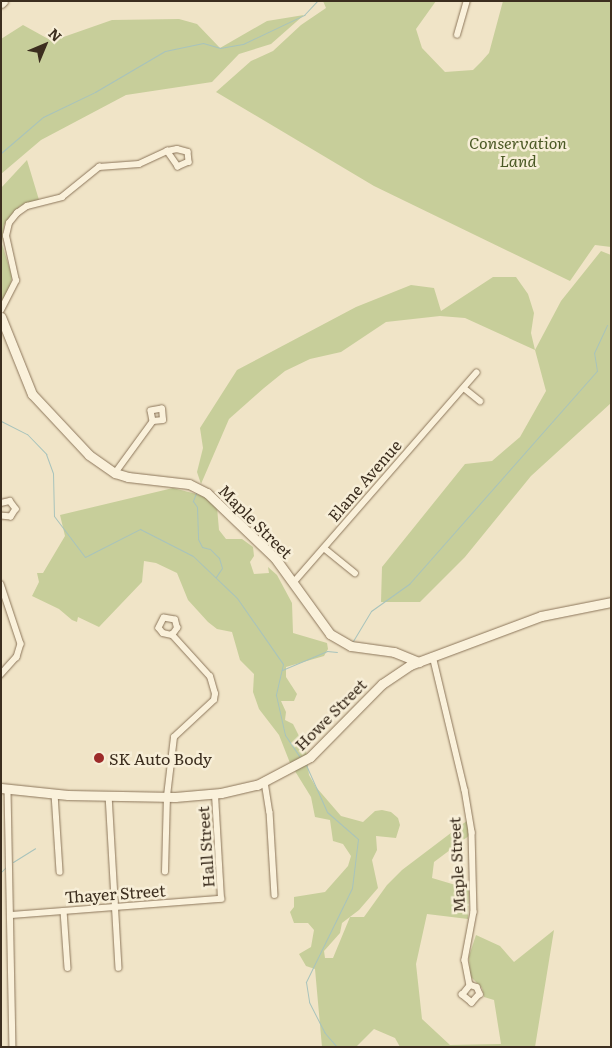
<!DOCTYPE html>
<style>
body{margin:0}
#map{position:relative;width:612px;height:1048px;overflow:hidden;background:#f0e4c7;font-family:Literata,serif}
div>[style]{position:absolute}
.green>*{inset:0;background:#c7ce9a}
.stream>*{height:1px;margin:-0.5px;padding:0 0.5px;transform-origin:0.5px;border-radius:0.5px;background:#a8c3bc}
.roads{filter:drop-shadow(0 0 1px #8c765b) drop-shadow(0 0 1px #8c765b)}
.street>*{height:5.5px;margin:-2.75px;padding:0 2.75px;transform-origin:2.75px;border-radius:2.75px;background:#faf1db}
.secondary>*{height:9px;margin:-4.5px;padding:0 4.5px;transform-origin:4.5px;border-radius:4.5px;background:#faf1db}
.dots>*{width:14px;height:14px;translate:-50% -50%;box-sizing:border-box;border:2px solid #f7eed7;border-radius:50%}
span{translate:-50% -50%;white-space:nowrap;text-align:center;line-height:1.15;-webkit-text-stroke:5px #f7eed7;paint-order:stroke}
.park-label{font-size:16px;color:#4b5925;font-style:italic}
.street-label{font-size:16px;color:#3c2e1f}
.poi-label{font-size:16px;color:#3c2e1f}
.left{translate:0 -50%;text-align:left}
.frame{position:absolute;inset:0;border:2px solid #3c2e1f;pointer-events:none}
.north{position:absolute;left:20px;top:20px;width:50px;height:50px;-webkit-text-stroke:4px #f7eed7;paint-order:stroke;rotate:45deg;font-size:14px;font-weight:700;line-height:20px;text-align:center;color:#3c2e1f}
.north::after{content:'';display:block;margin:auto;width:18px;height:22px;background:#3c2e1f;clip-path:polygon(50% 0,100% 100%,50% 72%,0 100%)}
</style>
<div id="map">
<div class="green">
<div style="clip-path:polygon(323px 1px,436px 1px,416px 29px,422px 48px,445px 72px,473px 70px,481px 62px,489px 53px,503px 1px,611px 1px,611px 247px,595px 245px,570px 281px,374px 186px,216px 92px,251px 61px,273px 51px,301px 25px,326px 8px)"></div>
<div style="clip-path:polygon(304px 15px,271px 44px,239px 54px,212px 82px,126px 95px,41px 140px,1px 174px,1px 39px,23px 25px,52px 41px,112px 20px,179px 19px,197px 24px,220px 48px,267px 21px)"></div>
<div style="clip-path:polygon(27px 160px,39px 200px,20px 206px,4px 225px,2px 244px,12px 276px,10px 288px,1px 302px,1px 188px)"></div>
<div style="clip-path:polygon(601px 251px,611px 255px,611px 403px,531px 476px,465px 557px,420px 602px,381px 602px,382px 567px,465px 464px,492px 461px,520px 437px,546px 391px,535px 350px,465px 318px,440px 316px,386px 322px,341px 352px,310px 359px,285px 371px,264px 388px,229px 419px,201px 484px,197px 472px,203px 448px,200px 428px,237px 370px,356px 307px,411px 285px,434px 288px,441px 311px,493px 277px,516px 277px,528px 294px,534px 313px,531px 333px,535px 350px,561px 301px)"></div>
<div style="clip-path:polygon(173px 488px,204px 496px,217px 507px,219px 530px,226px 539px,242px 539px,253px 547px,254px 556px,250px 562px,254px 574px,269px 573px,268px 567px,277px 575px,292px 603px,293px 633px,327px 643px,328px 649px,324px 656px,286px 667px,286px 677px,297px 694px,294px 701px,281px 701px,286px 712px,285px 720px,293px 724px,306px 750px,309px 775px,316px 787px,341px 816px,363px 822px,375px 811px,382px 810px,391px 812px,398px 818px,400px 825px,396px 838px,376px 836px,377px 850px,372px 860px,378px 888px,359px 910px,342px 923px,340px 933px,324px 951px,325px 958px,333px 958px,350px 917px,364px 917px,387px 885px,402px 870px,468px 820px,470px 835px,434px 862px,432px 878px,469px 889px,468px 919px,427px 914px,416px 964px,422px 1019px,450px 1045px,501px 1044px,494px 1000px,484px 997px,482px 988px,470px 976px,469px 956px,476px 935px,500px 946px,514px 962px,554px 930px,535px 1047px,400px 1047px,395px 1038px,374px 1029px,356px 1047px,322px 1047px,315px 969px,306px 966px,299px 954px,311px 947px,314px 930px,308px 923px,294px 923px,290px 912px,294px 907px,294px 897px,325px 892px,348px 866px,351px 856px,343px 844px,333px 841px,330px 820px,315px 817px,311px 797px,290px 763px,279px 735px,259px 709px,253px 692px,254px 674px,240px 660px,232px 632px,217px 629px,208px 622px,188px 600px,177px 573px,156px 563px,144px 561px,142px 582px,99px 627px,78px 617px,77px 622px,72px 620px,59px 609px,32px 596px,39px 582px,37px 573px,43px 573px,65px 536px,60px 515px)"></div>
</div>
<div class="stream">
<div style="left:1px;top:153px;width:55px;rotate:-40.6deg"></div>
<div style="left:43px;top:117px;width:58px;rotate:-25.7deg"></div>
<div style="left:95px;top:92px;width:81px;rotate:-30.4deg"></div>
<div style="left:165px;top:51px;width:39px;rotate:-12deg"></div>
<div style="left:203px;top:43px;width:18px;rotate:16deg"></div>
<div style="left:220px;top:48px;width:23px;rotate:-10deg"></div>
<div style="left:243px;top:44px;width:68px;rotate:-25.4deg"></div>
<div style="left:304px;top:15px;width:19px;rotate:-47deg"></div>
<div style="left:1px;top:421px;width:29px;rotate:27deg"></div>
<div style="left:27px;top:434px;width:28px;rotate:46deg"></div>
<div style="left:46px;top:454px;width:20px;rotate:70deg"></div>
<div style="left:53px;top:473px;width:43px;rotate:88.7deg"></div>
<div style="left:54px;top:516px;width:51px;rotate:52.9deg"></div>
<div style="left:85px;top:557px;width:62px;rotate:-27deg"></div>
<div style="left:140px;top:529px;width:59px;rotate:27deg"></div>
<div style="left:193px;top:556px;width:61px;rotate:43.7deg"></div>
<div style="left:237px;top:598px;width:80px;rotate:55.1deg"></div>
<div style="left:283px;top:664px;width:32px;rotate:103deg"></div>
<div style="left:276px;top:695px;width:41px;rotate:77.3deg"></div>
<div style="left:285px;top:735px;width:27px;rotate:56deg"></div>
<div style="left:196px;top:493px;width:9px;rotate:111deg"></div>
<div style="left:193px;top:501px;width:7px;rotate:56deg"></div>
<div style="left:197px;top:507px;width:32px;rotate:88deg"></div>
<div style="left:198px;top:539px;width:9px;rotate:63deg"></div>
<div style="left:202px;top:547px;width:8px;rotate:14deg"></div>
<div style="left:210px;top:549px;width:13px;rotate:45deg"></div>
<div style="left:219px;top:558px;width:10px;rotate:73deg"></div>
<div style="left:222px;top:568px;width:11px;rotate:124deg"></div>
<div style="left:353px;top:641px;width:35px;rotate:-59deg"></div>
<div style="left:371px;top:611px;width:47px;rotate:-35.4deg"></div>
<div style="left:409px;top:584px;width:284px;rotate:-48.6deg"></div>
<div style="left:597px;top:371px;width:18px;rotate:-99deg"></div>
<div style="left:594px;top:353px;width:31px;rotate:-65deg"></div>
<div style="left:282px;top:670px;width:49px;rotate:-22.9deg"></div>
<div style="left:327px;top:651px;width:10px;rotate:6deg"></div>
<div style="left:306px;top:765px;width:51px;rotate:65.9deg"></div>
<div style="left:327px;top:812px;width:41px;rotate:41.1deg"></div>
<div style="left:358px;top:839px;width:49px;rotate:97deg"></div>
<div style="left:352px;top:888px;width:105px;rotate:116.1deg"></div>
<div style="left:306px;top:982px;width:20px;rotate:81deg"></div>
<div style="left:309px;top:1002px;width:34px;rotate:63deg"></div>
<div style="left:324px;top:1032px;width:20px;rotate:49deg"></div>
<div style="left:13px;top:862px;width:26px;rotate:-32deg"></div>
<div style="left:1px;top:872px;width:6px;rotate:-45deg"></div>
</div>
<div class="roads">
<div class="street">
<div style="left:457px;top:35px;width:35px;rotate:-74deg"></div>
<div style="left:1px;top:310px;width:33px;rotate:-63deg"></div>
<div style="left:16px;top:281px;width:46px;rotate:-102.5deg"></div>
<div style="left:6px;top:236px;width:13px;rotate:-77deg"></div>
<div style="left:9px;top:223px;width:13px;rotate:-51deg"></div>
<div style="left:17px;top:213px;width:12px;rotate:-35deg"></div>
<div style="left:27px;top:206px;width:36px;rotate:-14deg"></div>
<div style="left:62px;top:197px;width:48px;rotate:-39deg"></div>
<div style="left:99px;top:167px;width:40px;rotate:-4.3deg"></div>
<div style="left:139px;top:164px;width:31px;rotate:-25deg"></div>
<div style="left:167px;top:151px;width:10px;rotate:-11deg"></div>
<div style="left:177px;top:149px;width:11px;rotate:15deg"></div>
<div style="left:188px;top:152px;width:10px;rotate:84deg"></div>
<div style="left:189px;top:162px;width:12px;rotate:156deg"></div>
<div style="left:178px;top:167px;width:19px;rotate:-125deg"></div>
<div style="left:464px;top:388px;width:21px;rotate:39deg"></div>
<div style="left:115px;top:473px;width:64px;rotate:-53.8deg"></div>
<div style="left:153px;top:421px;width:10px;rotate:-6deg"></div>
<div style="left:163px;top:420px;width:11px;rotate:-95deg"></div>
<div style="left:162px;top:409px;width:11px;rotate:170deg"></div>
<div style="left:151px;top:411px;width:10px;rotate:79deg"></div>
<div style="left:1px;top:503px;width:9px;rotate:-13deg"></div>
<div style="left:10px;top:501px;width:10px;rotate:53deg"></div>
<div style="left:16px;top:509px;width:9px;rotate:122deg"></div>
<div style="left:11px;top:517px;width:10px;rotate:-174deg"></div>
<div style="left:324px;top:548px;width:40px;rotate:39deg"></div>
<div style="left:293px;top:583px;width:279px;rotate:-48.9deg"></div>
<div style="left:1px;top:584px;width:63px;rotate:71.6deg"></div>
<div style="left:21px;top:644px;width:14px;rotate:107deg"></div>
<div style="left:17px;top:657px;width:24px;rotate:132deg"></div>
<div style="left:433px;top:656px;width:138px;rotate:76.6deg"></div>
<div style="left:465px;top:790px;width:43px;rotate:80.5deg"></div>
<div style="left:472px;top:832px;width:80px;rotate:88.6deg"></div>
<div style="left:474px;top:912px;width:49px;rotate:100.6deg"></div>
<div style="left:465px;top:960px;width:25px;rotate:79deg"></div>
<div style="left:470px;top:985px;width:7px;rotate:16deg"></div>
<div style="left:477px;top:987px;width:8px;rotate:67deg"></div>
<div style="left:480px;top:994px;width:12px;rotate:132deg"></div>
<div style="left:472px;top:1003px;width:13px;rotate:-141deg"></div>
<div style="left:462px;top:995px;width:13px;rotate:-51deg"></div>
<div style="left:265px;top:782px;width:30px;rotate:81deg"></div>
<div style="left:270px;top:812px;width:83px;rotate:86.6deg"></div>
<div style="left:8px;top:790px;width:257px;rotate:88.9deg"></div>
<div style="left:55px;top:794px;width:78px;rotate:86.3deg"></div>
<div style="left:109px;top:795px;width:173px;rotate:86.7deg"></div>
<div style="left:165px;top:872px;width:76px;rotate:-88.5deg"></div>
<div style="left:167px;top:796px;width:59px;rotate:-83.2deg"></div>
<div style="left:174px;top:737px;width:54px;rotate:-42.8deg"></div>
<div style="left:214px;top:700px;width:6px;rotate:-81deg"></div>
<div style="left:215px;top:694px;width:18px;rotate:-106deg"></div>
<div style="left:210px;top:677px;width:57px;rotate:-132.1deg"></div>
<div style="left:172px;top:635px;width:9px;rotate:-54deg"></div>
<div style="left:177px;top:628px;width:8px;rotate:-104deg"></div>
<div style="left:175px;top:620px;width:11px;rotate:-170deg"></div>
<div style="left:164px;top:618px;width:11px;rotate:117deg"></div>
<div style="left:159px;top:628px;width:6px;rotate:51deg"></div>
<div style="left:163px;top:633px;width:9px;rotate:13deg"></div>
<div style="left:64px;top:911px;width:57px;rotate:86deg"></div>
<div style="left:11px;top:915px;width:211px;rotate:-4.4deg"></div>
<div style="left:221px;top:899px;width:105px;rotate:-93.3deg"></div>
</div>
<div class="secondary">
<div style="left:1px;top:3px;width:3px;rotate:-45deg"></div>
<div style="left:1px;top:317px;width:83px;rotate:68.1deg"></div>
<div style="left:32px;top:394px;width:83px;rotate:46.9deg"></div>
<div style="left:89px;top:455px;width:32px;rotate:35deg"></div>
<div style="left:115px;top:473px;width:14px;rotate:17deg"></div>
<div style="left:128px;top:477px;width:61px;rotate:6.5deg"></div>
<div style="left:189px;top:484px;width:20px;rotate:27deg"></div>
<div style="left:207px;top:493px;width:94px;rotate:43.7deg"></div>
<div style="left:275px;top:558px;width:94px;rotate:54.1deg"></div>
<div style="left:330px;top:634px;width:24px;rotate:30deg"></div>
<div style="left:351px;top:646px;width:43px;rotate:7.9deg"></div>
<div style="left:394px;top:652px;width:27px;rotate:22deg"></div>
<div style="left:1px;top:788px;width:67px;rotate:6deg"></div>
<div style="left:68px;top:795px;width:107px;rotate:1.1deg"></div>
<div style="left:175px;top:797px;width:46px;rotate:-5deg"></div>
<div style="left:221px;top:793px;width:37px;rotate:-13deg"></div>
<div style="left:257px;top:785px;width:60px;rotate:-27.8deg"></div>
<div style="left:310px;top:757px;width:103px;rotate:-45.4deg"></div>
<div style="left:382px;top:684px;width:34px;rotate:-34deg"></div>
<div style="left:410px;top:665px;width:140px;rotate:-20.5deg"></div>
<div style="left:541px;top:616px;width:71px;rotate:-11.3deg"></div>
</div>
</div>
<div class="dots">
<div style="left:99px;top:758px;background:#9d2b2a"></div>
</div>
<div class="park-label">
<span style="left:518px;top:151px">Conservation<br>Land</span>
</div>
<div class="street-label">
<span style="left:364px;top:480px;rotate:-49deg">Elane Avenue</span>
<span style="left:256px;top:521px;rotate:45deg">Maple Street</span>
<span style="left:330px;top:714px;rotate:-45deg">Howe Street</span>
<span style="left:205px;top:847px;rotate:-94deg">Hall Street</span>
<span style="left:456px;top:865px;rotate:-93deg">Maple Street</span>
<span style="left:115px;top:893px;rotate:-4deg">Thayer Street</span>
</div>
<div class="poi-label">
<span class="left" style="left:109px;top:758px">SK Auto Body</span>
</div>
<div class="frame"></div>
<div class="north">N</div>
</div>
